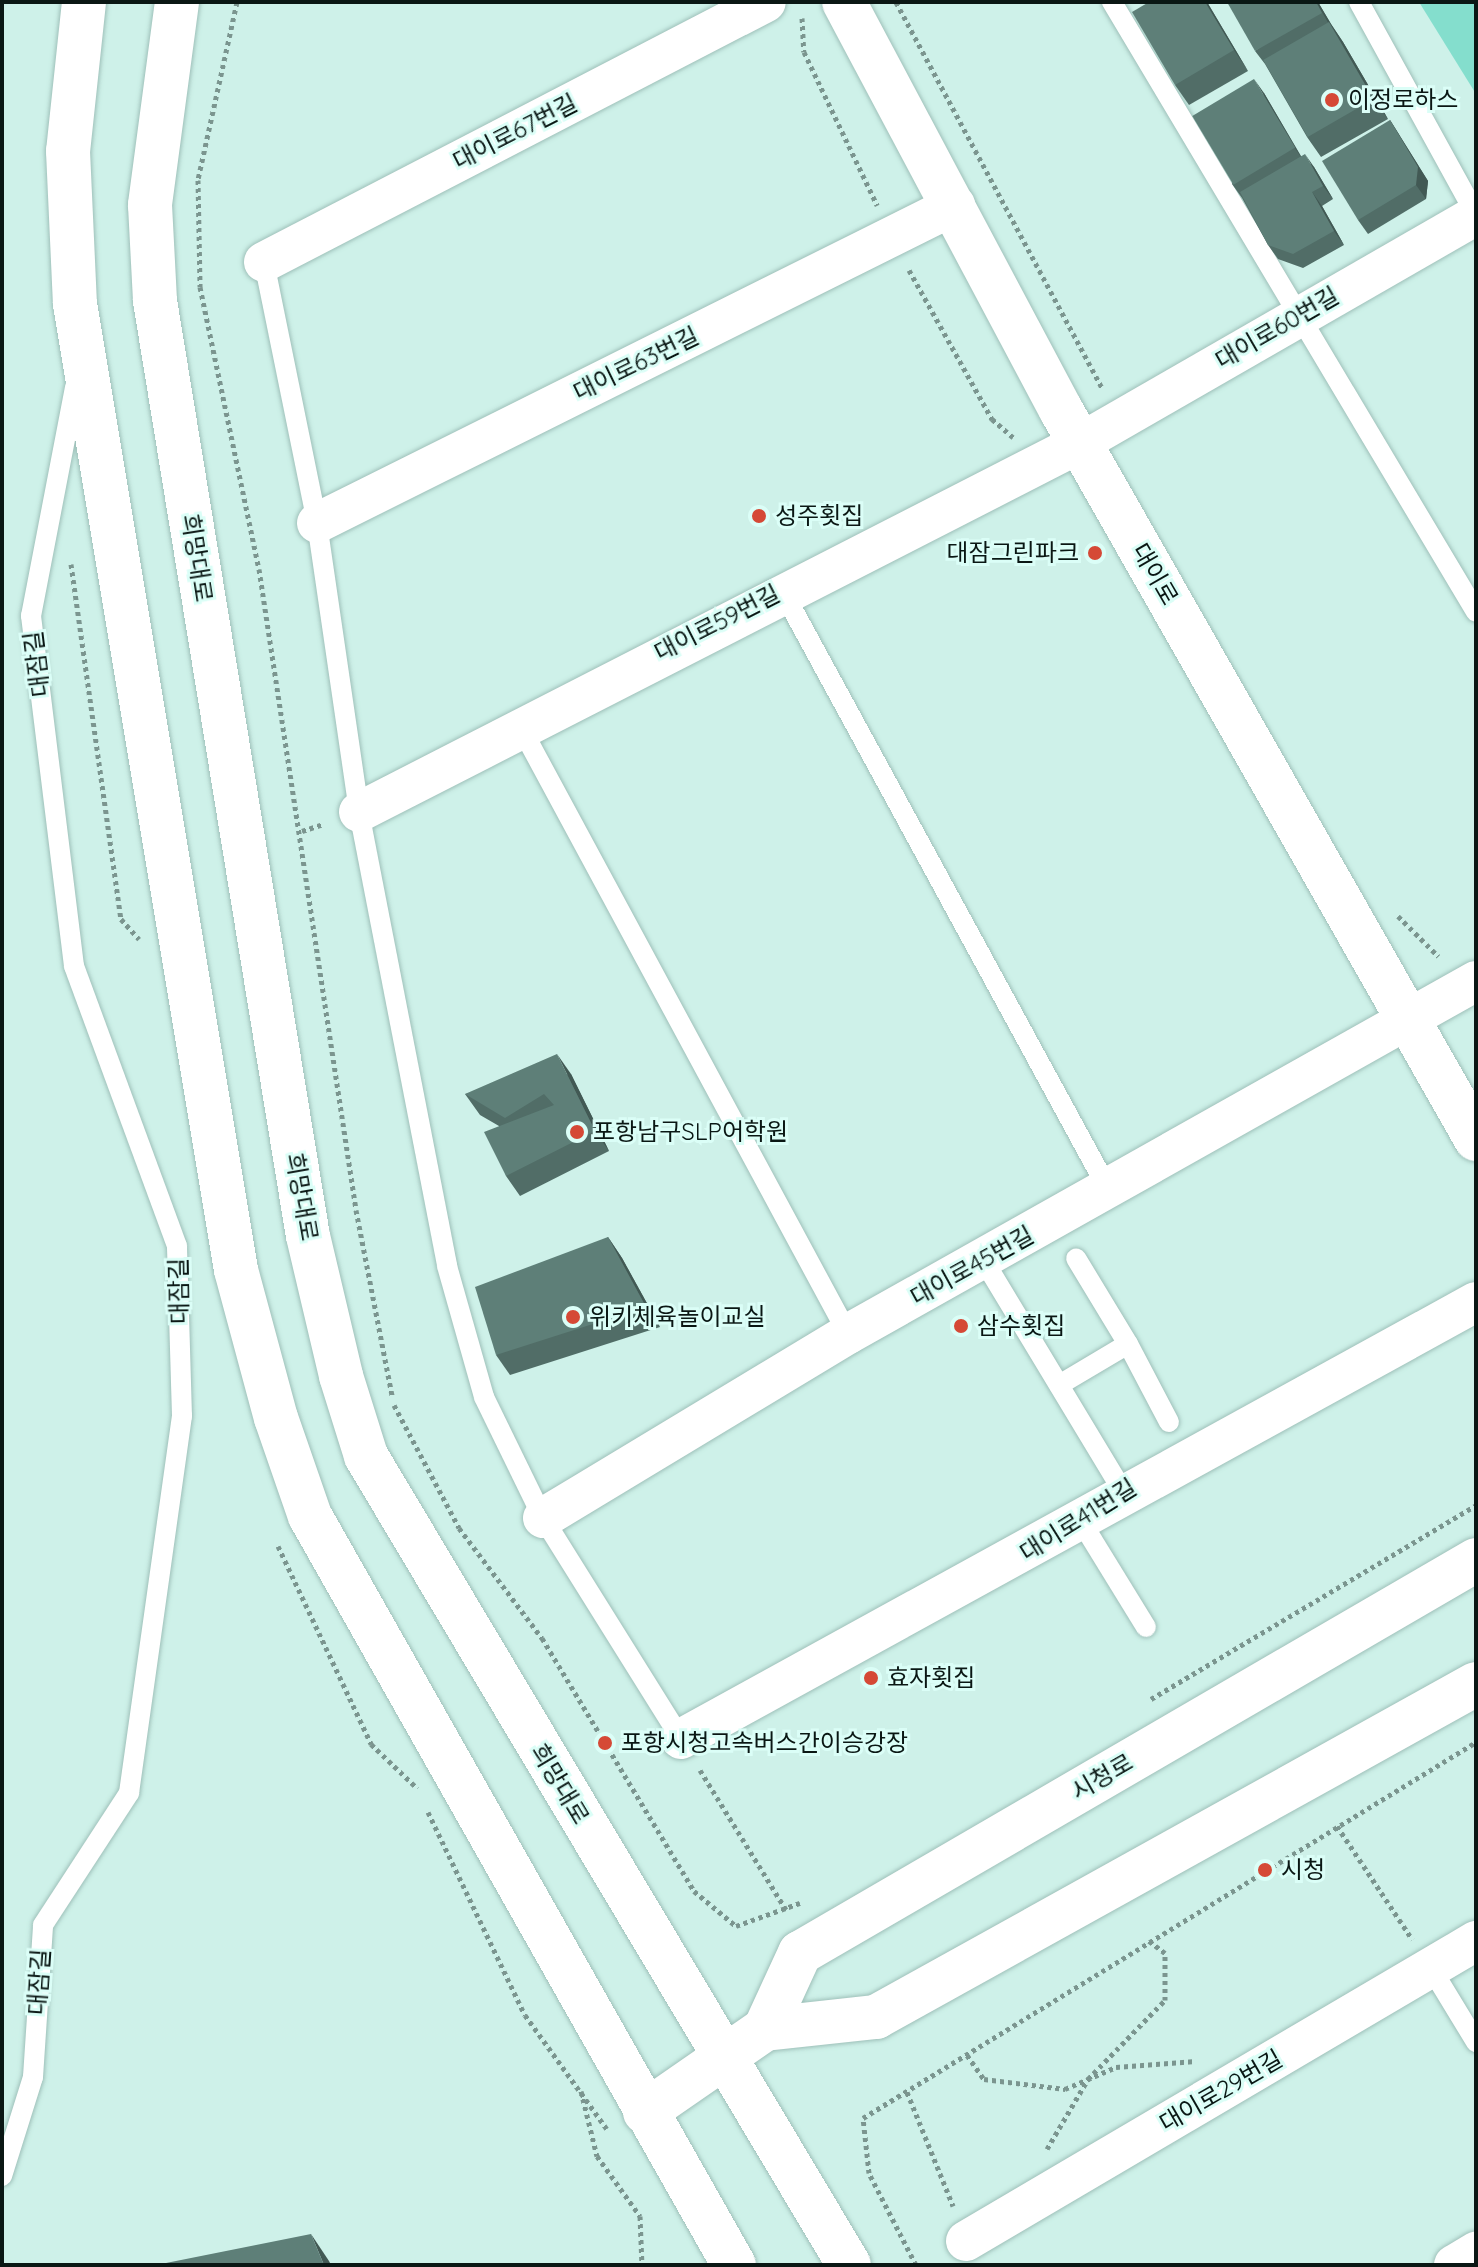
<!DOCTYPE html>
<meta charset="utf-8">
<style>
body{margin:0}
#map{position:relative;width:1478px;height:2267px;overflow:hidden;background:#cef1e9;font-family:Quicksand,"Noto Sans KR",sans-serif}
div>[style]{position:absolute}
.green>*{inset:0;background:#84decd}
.path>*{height:5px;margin-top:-2.5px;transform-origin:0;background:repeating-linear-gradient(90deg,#7b958f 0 4px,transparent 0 8px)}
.roads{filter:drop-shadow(0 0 2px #9ec0b9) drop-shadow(0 0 2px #9ec0b9)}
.lane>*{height:20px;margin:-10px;padding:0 10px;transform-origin:10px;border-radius:10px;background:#fff}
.street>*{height:40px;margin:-20px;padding:0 20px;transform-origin:20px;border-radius:20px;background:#fff}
.secondary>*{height:44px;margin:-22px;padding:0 22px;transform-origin:22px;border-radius:22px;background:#fff}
.primary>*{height:44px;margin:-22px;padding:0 22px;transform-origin:22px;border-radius:22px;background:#fff}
.wall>*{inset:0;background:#516d67}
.shaded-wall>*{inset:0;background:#425954}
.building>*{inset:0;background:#5e7f78;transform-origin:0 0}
.dots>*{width:22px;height:22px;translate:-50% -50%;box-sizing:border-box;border:4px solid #dbfef7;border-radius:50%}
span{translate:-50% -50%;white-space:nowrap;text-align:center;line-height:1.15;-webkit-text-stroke:6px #dbfef7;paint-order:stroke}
.poi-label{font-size:24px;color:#0a1714}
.left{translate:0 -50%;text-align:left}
.right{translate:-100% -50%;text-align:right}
.street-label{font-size:24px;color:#0a1714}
.frame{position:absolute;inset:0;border:4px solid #0a1714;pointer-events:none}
</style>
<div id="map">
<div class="green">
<div style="clip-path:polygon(1419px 2px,1476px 2px,1476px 94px)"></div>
</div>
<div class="path">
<div style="left:237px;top:2px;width:182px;rotate:102.4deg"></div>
<div style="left:198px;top:180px;width:107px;rotate:88.9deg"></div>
<div style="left:200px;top:287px;width:288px;rotate:78.2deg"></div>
<div style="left:259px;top:569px;width:648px;rotate:81.39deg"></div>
<div style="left:356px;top:1210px;width:189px;rotate:79deg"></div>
<div style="left:896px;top:2px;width:438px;rotate:61.9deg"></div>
<div style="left:802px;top:18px;width:34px;rotate:87deg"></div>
<div style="left:804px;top:52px;width:170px;rotate:64.5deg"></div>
<div style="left:909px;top:270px;width:171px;rotate:60.9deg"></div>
<div style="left:992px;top:419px;width:28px;rotate:41deg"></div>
<div style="left:71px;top:564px;width:359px;rotate:82deg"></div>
<div style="left:121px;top:919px;width:27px;rotate:48deg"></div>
<div style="left:302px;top:831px;width:23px;rotate:-18deg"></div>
<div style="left:1398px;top:916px;width:57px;rotate:45deg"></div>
<div style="left:394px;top:1405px;width:139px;rotate:62.1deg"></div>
<div style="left:459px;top:1528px;width:138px;rotate:53deg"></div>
<div style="left:542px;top:1638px;width:295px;rotate:59deg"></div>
<div style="left:694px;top:1891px;width:55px;rotate:39.8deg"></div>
<div style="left:736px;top:1926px;width:68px;rotate:-19.8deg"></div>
<div style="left:278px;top:1546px;width:219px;rotate:64.8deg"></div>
<div style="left:371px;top:1744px;width:64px;rotate:43.7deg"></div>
<div style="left:1151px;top:1699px;width:378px;rotate:-30.8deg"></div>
<div style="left:700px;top:1770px;width:164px;rotate:58.4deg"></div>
<div style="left:428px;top:1812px;width:225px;rotate:64.5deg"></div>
<div style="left:525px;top:2015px;width:140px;rotate:54.3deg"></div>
<div style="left:1337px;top:1826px;width:136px;rotate:56.4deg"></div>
<div style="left:967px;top:2055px;width:29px;rotate:55deg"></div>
<div style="left:984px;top:2079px;width:82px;rotate:7deg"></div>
<div style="left:1065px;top:2089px;width:56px;rotate:-23.3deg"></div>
<div style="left:1116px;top:2067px;width:80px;rotate:-4.3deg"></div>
<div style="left:581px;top:2091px;width:67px;rotate:76.2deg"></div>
<div style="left:597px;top:2156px;width:74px;rotate:54.4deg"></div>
<div style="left:640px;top:2216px;width:49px;rotate:87.7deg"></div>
<div style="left:907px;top:2092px;width:123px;rotate:68deg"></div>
<div style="left:1047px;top:2149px;width:81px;rotate:-59.6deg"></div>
<div style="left:1088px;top:2079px;width:110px;rotate:-45.7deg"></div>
<div style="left:1165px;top:2000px;width:47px;rotate:-90deg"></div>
<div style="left:1165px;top:1953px;width:21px;rotate:-143deg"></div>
<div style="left:916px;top:2265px;width:103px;rotate:-117.1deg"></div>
<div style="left:869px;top:2173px;width:55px;rotate:-96.2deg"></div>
<div style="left:863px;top:2118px;width:719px;rotate:-31.52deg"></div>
</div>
<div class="roads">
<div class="lane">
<div style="left:1112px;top:2px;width:710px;rotate:59.17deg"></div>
<div style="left:1359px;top:2px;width:243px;rotate:61.2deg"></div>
<div style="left:264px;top:262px;width:266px;rotate:78.5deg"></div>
<div style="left:317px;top:523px;width:292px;rotate:81.7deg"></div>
<div style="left:359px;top:812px;width:462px;rotate:79deg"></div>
<div style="left:447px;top:1266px;width:136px;rotate:74.2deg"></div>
<div style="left:484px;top:1397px;width:135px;rotate:64deg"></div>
<div style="left:543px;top:1518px;width:261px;rotate:58deg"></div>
<div style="left:782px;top:590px;width:680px;rotate:61.44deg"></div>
<div style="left:520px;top:726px;width:691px;rotate:61.65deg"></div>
<div style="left:984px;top:1261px;width:267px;rotate:58.9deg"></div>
<div style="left:1128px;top:1344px;width:88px;rotate:62.3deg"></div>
<div style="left:1059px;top:1385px;width:80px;rotate:-30.7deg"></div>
<div style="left:1128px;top:1344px;width:100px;rotate:-121.2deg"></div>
<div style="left:1082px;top:1523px;width:122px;rotate:58.4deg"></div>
<div style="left:1431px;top:1968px;width:87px;rotate:58.7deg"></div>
<div style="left:2px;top:2176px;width:104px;rotate:-72.6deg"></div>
<div style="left:33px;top:2077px;width:152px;rotate:-86.2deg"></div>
<div style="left:43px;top:1925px;width:158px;rotate:-56.9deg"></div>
<div style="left:129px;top:1793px;width:381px;rotate:-82deg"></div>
<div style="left:182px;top:1416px;width:170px;rotate:-91.7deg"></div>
<div style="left:177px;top:1246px;width:298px;rotate:-110.2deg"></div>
<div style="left:74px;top:966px;width:353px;rotate:-97deg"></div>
<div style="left:31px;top:616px;width:233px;rotate:-79.1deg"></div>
</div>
<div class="street">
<div style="left:264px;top:262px;width:565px;rotate:-27.38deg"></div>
<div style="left:317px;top:523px;width:713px;rotate:-26.49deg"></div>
<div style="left:359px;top:812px;width:810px;rotate:-27.1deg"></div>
<div style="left:1080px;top:443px;width:457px;rotate:-29.9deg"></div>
<div style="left:543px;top:1518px;width:356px;rotate:-31.1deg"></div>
<div style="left:848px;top:1334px;width:720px;rotate:-29.34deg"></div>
<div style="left:681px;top:1739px;width:907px;rotate:-28.8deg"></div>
<div style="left:966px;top:2241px;width:592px;rotate:-30.47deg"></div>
<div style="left:1454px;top:2265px;width:26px;rotate:-31deg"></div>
</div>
<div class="secondary">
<div style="left:844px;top:2px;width:462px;rotate:62deg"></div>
<div style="left:1061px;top:410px;width:839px;rotate:60.35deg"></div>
<div style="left:765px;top:2029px;width:112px;rotate:-6.2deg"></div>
<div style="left:876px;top:2017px;width:686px;rotate:-29.03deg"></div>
<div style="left:645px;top:2112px;width:146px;rotate:-34.7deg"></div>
<div style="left:765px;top:2029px;width:84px;rotate:-65.3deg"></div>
<div style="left:800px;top:1953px;width:782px;rotate:-30.17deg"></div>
</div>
<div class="primary">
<div style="left:84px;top:2px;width:150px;rotate:96.1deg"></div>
<div style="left:68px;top:151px;width:153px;rotate:87.4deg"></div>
<div style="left:75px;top:304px;width:979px;rotate:80.54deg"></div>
<div style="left:236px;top:1270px;width:153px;rotate:74.9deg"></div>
<div style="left:276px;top:1418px;width:104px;rotate:70.9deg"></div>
<div style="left:310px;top:1516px;width:861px;rotate:60.49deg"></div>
<div style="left:177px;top:2px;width:205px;rotate:97.6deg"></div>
<div style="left:150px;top:205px;width:96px;rotate:87deg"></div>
<div style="left:155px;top:301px;width:947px;rotate:80.71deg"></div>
<div style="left:308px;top:1236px;width:144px;rotate:76.7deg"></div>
<div style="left:341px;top:1376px;width:84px;rotate:72.6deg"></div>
<div style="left:366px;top:1456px;width:942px;rotate:59.16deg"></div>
</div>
</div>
<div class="wall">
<div style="clip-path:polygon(1207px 2px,1248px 71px,1189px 105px,1175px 85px)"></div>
<div style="clip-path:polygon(1318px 2px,1331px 24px,1343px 42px,1388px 119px,1321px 157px,1307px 137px,1265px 64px,1255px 51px)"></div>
<div style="clip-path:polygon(1264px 93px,1301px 156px,1314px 167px,1333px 199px,1322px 206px,1344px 245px,1303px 268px,1278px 259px,1268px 245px,1242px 198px,1232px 184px)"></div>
<div style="clip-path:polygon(1390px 120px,1428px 181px,1426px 199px,1368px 234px,1358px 220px)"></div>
<div style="clip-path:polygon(571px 1074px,609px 1151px,520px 1196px,506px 1176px,499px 1126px,480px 1115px,465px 1094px)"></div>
<div style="clip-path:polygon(608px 1237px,622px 1258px,660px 1327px,510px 1375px,496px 1355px)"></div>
</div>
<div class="shaded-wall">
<div style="clip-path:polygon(1205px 2px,1207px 2px,1248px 71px,1234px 50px)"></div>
<div style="clip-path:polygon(1316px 2px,1318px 2px,1331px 24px,1343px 42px,1388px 119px,1373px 99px)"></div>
<div style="clip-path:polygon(1254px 79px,1264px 93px,1304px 162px,1295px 148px)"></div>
<div style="clip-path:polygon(1390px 120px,1428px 181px,1426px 199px,1416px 185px)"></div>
<div style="clip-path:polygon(1305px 154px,1314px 167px,1333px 199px,1323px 186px)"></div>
<div style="clip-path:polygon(1312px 192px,1322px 206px,1344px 245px,1334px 231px)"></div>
<div style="clip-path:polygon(557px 1054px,571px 1074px,609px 1151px,595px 1131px)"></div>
<div style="clip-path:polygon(608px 1237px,622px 1258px,660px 1327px,646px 1307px)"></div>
<div style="clip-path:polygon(311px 2234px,329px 2261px,331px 2265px,324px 2265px)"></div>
</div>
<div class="building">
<div style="clip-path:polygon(1149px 2px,1205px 2px,1234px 50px,1175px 85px,1132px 12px)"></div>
<div style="clip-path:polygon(1227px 2px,1316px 2px,1322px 13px,1255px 51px)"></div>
<div style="left:1329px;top:22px;width:89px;height:76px;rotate:60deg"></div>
<div style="left:1254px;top:79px;width:80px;height:72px;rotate:59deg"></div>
<div style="clip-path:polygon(1390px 120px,1418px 167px,1416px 185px,1358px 220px,1322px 161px)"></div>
<div style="clip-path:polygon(1305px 154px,1323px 186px,1312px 192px,1334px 231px,1293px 254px,1268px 245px,1240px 192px)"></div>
<div style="clip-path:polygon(557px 1054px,595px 1131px,506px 1176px,484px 1132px,554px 1105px,544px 1094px,505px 1118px,465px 1094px)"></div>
<div style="clip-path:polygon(608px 1237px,646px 1307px,496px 1355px,475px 1287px)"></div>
<div style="clip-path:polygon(311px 2234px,324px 2265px,156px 2265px)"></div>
</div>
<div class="dots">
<div style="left:1332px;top:100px;background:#d54936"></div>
<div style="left:759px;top:516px;background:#d54936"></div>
<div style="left:1095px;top:553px;background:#d54936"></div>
<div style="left:577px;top:1132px;background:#d54936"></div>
<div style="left:573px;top:1317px;background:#d54936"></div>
<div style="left:961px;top:1326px;background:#d54936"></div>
<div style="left:871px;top:1678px;background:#d54936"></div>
<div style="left:605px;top:1743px;background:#d54936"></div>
<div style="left:1265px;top:1870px;background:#d54936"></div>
</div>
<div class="poi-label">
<span class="left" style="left:1348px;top:100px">이정로하스</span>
<span class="left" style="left:775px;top:516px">성주횟집</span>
<span class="right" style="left:1079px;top:553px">대잠그린파크</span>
<span class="left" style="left:593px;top:1132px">포항남구SLP어학원</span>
<span class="left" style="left:589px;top:1317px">위키체육놀이교실</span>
<span class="left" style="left:977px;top:1326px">삼수횟집</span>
<span class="left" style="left:887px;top:1678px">효자횟집</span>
<span class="left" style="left:621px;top:1743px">포항시청고속버스간이승강장</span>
<span class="left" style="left:1281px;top:1870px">시청</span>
</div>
<div class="street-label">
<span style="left:515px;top:132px;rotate:-27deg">대이로67번길</span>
<span style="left:1277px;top:328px;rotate:-30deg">대이로60번길</span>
<span style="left:636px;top:364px;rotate:-26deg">대이로63번길</span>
<span style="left:197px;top:558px;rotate:81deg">희망대로</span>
<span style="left:1155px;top:574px;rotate:60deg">대이로</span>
<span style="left:717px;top:623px;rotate:-27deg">대이로59번길</span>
<span style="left:37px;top:664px;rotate:-97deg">대잠길</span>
<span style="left:302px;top:1197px;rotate:80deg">희망대로</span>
<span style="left:972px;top:1266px;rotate:-29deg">대이로45번길</span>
<span style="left:179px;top:1291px;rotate:-91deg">대잠길</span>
<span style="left:1078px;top:1520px;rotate:-32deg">대이로41번길</span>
<span style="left:1102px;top:1777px;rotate:-30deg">시청로</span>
<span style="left:560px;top:1784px;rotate:59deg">희망대로</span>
<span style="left:39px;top:1982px;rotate:-86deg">대잠길</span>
<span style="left:1221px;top:2091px;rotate:-30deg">대이로29번길</span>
</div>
<div class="frame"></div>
</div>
